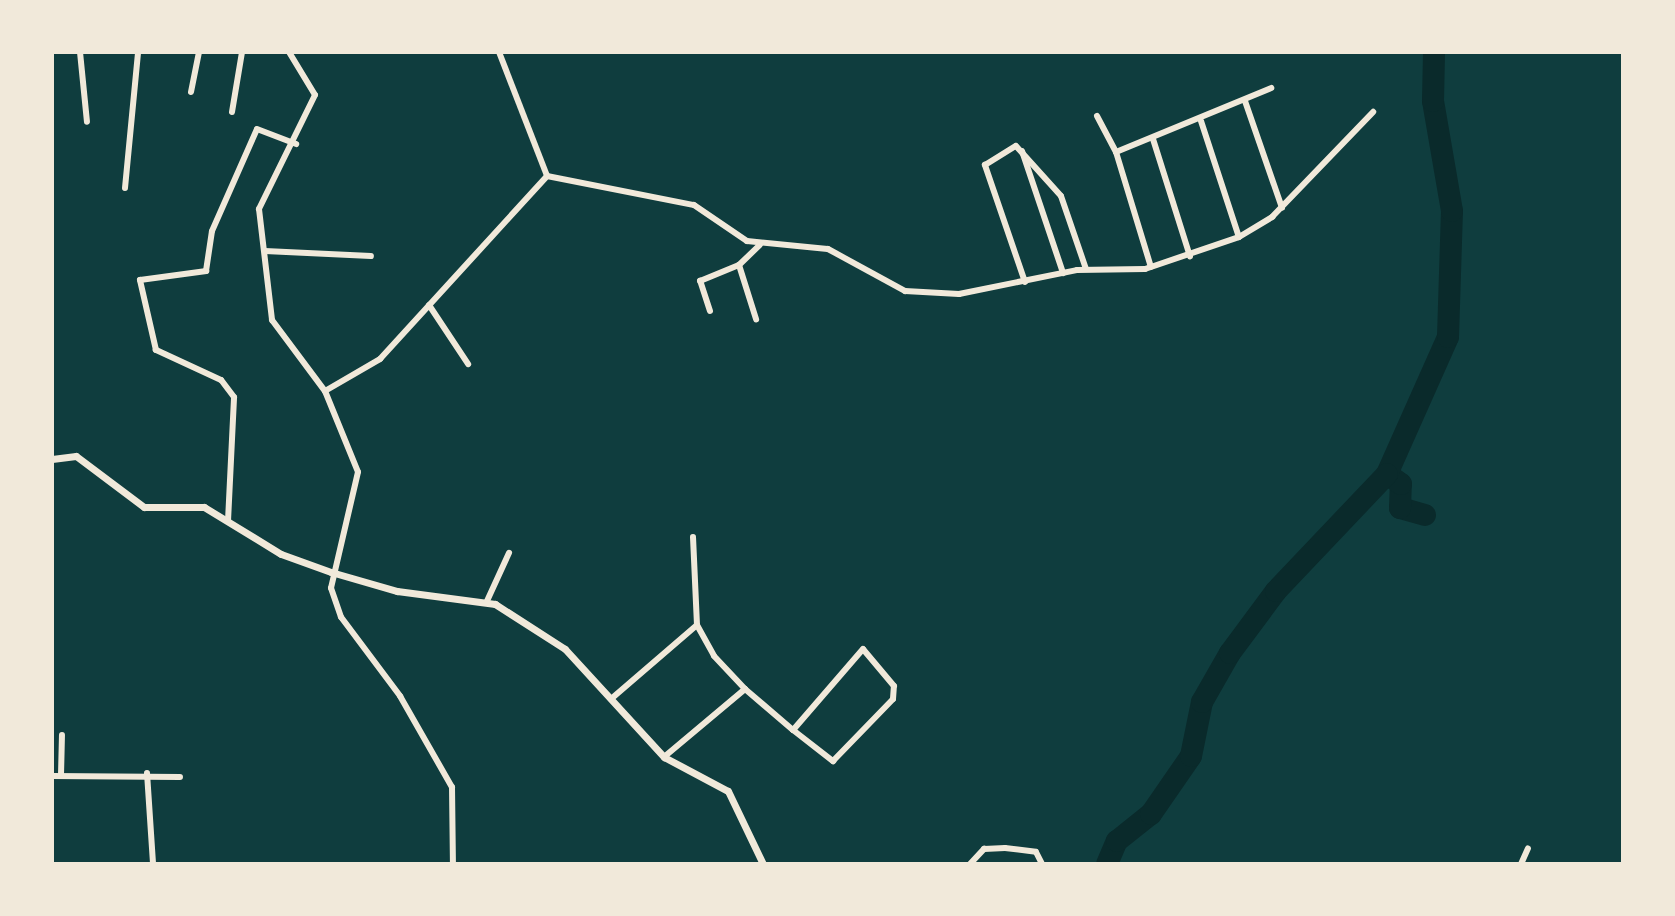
<!DOCTYPE html>
<style>
body{margin:0}
#map{position:relative;width:1675px;height:916px;overflow:hidden;background:#0f3d3e;font-family:Lora,serif}
div>[style]{position:absolute}
.river>*{height:22px;margin:-11px;padding:0 11px;transform-origin:11px;border-radius:11px;background:#0a2a2b}
.minor>*{height:6px;margin:-3px;padding:0 3px;transform-origin:3px;border-radius:3px;background:#f1e9da}
.tertiary>*{height:7px;margin:-3.5px;padding:0 3.5px;transform-origin:3.5px;border-radius:3.5px;background:#f1e9da}
span{translate:-50% -50%;white-space:nowrap;text-align:center;line-height:1.15;-webkit-text-stroke:7px #f1e9da;paint-order:stroke}
.frame{position:absolute;inset:0;border:54px solid #f1e9da;pointer-events:none}
</style>
<div id="map">
<div class="river">
<div style="left:1425px;top:515px;width:26px;rotate:-164deg"></div>
<div style="left:1400px;top:508px;width:24px;rotate:-88deg"></div>
<div style="left:1401px;top:484px;width:17px;rotate:-144deg"></div>
<div style="left:1387px;top:474px;width:150px;rotate:-66deg"></div>
<div style="left:1448px;top:337px;width:126px;rotate:-88.2deg"></div>
<div style="left:1452px;top:211px;width:112px;rotate:-99.8deg"></div>
<div style="left:1433px;top:101px;width:49px;rotate:-88.8deg"></div>
<div style="left:1107px;top:864px;width:25px;rotate:-67deg"></div>
<div style="left:1117px;top:841px;width:43px;rotate:-38.5deg"></div>
<div style="left:1151px;top:814px;width:70px;rotate:-55.4deg"></div>
<div style="left:1191px;top:756px;width:55px;rotate:-78.5deg"></div>
<div style="left:1202px;top:702px;width:56px;rotate:-60.3deg"></div>
<div style="left:1230px;top:653px;width:77px;rotate:-53.4deg"></div>
<div style="left:1276px;top:591px;width:161px;rotate:-46.5deg"></div>
</div>
<div class="minor">
<div style="left:80px;top:52px;width:70px;rotate:84.3deg"></div>
<div style="left:289px;top:52px;width:50px;rotate:58.8deg"></div>
<div style="left:315px;top:95px;width:127px;rotate:116.2deg"></div>
<div style="left:259px;top:209px;width:112px;rotate:83.3deg"></div>
<div style="left:272px;top:320px;width:89px;rotate:53.3deg"></div>
<div style="left:325px;top:391px;width:87px;rotate:67.8deg"></div>
<div style="left:358px;top:472px;width:119px;rotate:103.1deg"></div>
<div style="left:331px;top:588px;width:31px;rotate:71deg"></div>
<div style="left:341px;top:617px;width:99px;rotate:53.2deg"></div>
<div style="left:400px;top:696px;width:105px;rotate:60.3deg"></div>
<div style="left:452px;top:787px;width:77px;rotate:89.3deg"></div>
<div style="left:499px;top:52px;width:133px;rotate:68.8deg"></div>
<div style="left:191px;top:92px;width:41px;rotate:-78.7deg"></div>
<div style="left:1245px;top:101px;width:113px;rotate:70.9deg"></div>
<div style="left:232px;top:112px;width:61px;rotate:-80.5deg"></div>
<div style="left:1097px;top:116px;width:41px;rotate:62.2deg"></div>
<div style="left:1116px;top:152px;width:120px;rotate:73.1deg"></div>
<div style="left:1201px;top:121px;width:122px;rotate:71.9deg"></div>
<div style="left:1153px;top:139px;width:123px;rotate:72.5deg"></div>
<div style="left:1022px;top:151px;width:129px;rotate:71.4deg"></div>
<div style="left:1116px;top:152px;width:168px;rotate:-22.4deg"></div>
<div style="left:547px;top:176px;width:150px;rotate:11.2deg"></div>
<div style="left:694px;top:205px;width:64px;rotate:34.2deg"></div>
<div style="left:747px;top:241px;width:81px;rotate:5.6deg"></div>
<div style="left:828px;top:249px;width:88px;rotate:28.6deg"></div>
<div style="left:905px;top:291px;width:54px;rotate:3.2deg"></div>
<div style="left:959px;top:294px;width:120px;rotate:-11.5deg"></div>
<div style="left:1077px;top:270px;width:68px;rotate:-0.8deg"></div>
<div style="left:1145px;top:269px;width:99px;rotate:-18.8deg"></div>
<div style="left:1239px;top:237px;width:39px;rotate:-31deg"></div>
<div style="left:1272px;top:217px;width:146px;rotate:-46.1deg"></div>
<div style="left:125px;top:188px;width:137px;rotate:-84.5deg"></div>
<div style="left:265px;top:251px;width:106px;rotate:2.7deg"></div>
<div style="left:739px;top:265px;width:57px;rotate:72.5deg"></div>
<div style="left:1025px;top:282px;width:124px;rotate:-108.9deg"></div>
<div style="left:985px;top:165px;width:36px;rotate:-32deg"></div>
<div style="left:1016px;top:146px;width:67px;rotate:48deg"></div>
<div style="left:1061px;top:196px;width:77px;rotate:71.1deg"></div>
<div style="left:429px;top:305px;width:71px;rotate:56.5deg"></div>
<div style="left:710px;top:311px;width:32px;rotate:-108deg"></div>
<div style="left:700px;top:281px;width:42px;rotate:-22.3deg"></div>
<div style="left:739px;top:265px;width:29px;rotate:-44deg"></div>
<div style="left:325px;top:391px;width:64px;rotate:-30.2deg"></div>
<div style="left:380px;top:359px;width:248px;rotate:-47.6deg"></div>
<div style="left:228px;top:521px;width:124px;rotate:-87.2deg"></div>
<div style="left:234px;top:397px;width:21px;rotate:-127deg"></div>
<div style="left:221px;top:380px;width:72px;rotate:-155.2deg"></div>
<div style="left:156px;top:350px;width:72px;rotate:-102.9deg"></div>
<div style="left:140px;top:280px;width:67px;rotate:-7.8deg"></div>
<div style="left:206px;top:271px;width:40px;rotate:-81.5deg"></div>
<div style="left:212px;top:231px;width:111px;rotate:-66.2deg"></div>
<div style="left:257px;top:129px;width:42px;rotate:21deg"></div>
<div style="left:693px;top:537px;width:88px;rotate:87.4deg"></div>
<div style="left:697px;top:625px;width:35px;rotate:61deg"></div>
<div style="left:714px;top:656px;width:45px;rotate:46.8deg"></div>
<div style="left:745px;top:689px;width:63px;rotate:40.5deg"></div>
<div style="left:793px;top:730px;width:51px;rotate:37.8deg"></div>
<div style="left:833px;top:761px;width:86px;rotate:-45.9deg"></div>
<div style="left:893px;top:699px;width:13px;rotate:-86deg"></div>
<div style="left:894px;top:686px;width:48px;rotate:-130deg"></div>
<div style="left:863px;top:649px;width:107px;rotate:130.8deg"></div>
<div style="left:487px;top:601px;width:53px;rotate:-65.4deg"></div>
<div style="left:611px;top:699px;width:113px;rotate:-40.7deg"></div>
<div style="left:664px;top:757px;width:106px;rotate:-40deg"></div>
<div style="left:147px;top:773px;width:91px;rotate:86.2deg"></div>
<div style="left:61px;top:775px;width:40px;rotate:-88.6deg"></div>
<div style="left:52px;top:776px;width:128px;rotate:0.4deg"></div>
<div style="left:970px;top:864px;width:21px;rotate:-47deg"></div>
<div style="left:984px;top:849px;width:21px;rotate:-3deg"></div>
<div style="left:1005px;top:848px;width:31px;rotate:7deg"></div>
<div style="left:1036px;top:852px;width:13px;rotate:63deg"></div>
<div style="left:1521px;top:864px;width:17px;rotate:-66deg"></div>
</div>
<div class="tertiary">
<div style="left:52px;top:459px;width:24px;rotate:-7deg"></div>
<div style="left:76px;top:456px;width:85px;rotate:36.9deg"></div>
<div style="left:144px;top:507px;width:60px"></div>
<div style="left:204px;top:507px;width:90px;rotate:31.4deg"></div>
<div style="left:281px;top:554px;width:53px;rotate:19.8deg"></div>
<div style="left:331px;top:572px;width:69px;rotate:16.1deg"></div>
<div style="left:397px;top:591px;width:99px;rotate:7.6deg"></div>
<div style="left:495px;top:604px;width:83px;rotate:32.7deg"></div>
<div style="left:565px;top:649px;width:147px;rotate:47.5deg"></div>
<div style="left:664px;top:757px;width:72px;rotate:28deg"></div>
<div style="left:728px;top:791px;width:81px;rotate:64.4deg"></div>
</div>
<div class="frame"></div>
</div>
